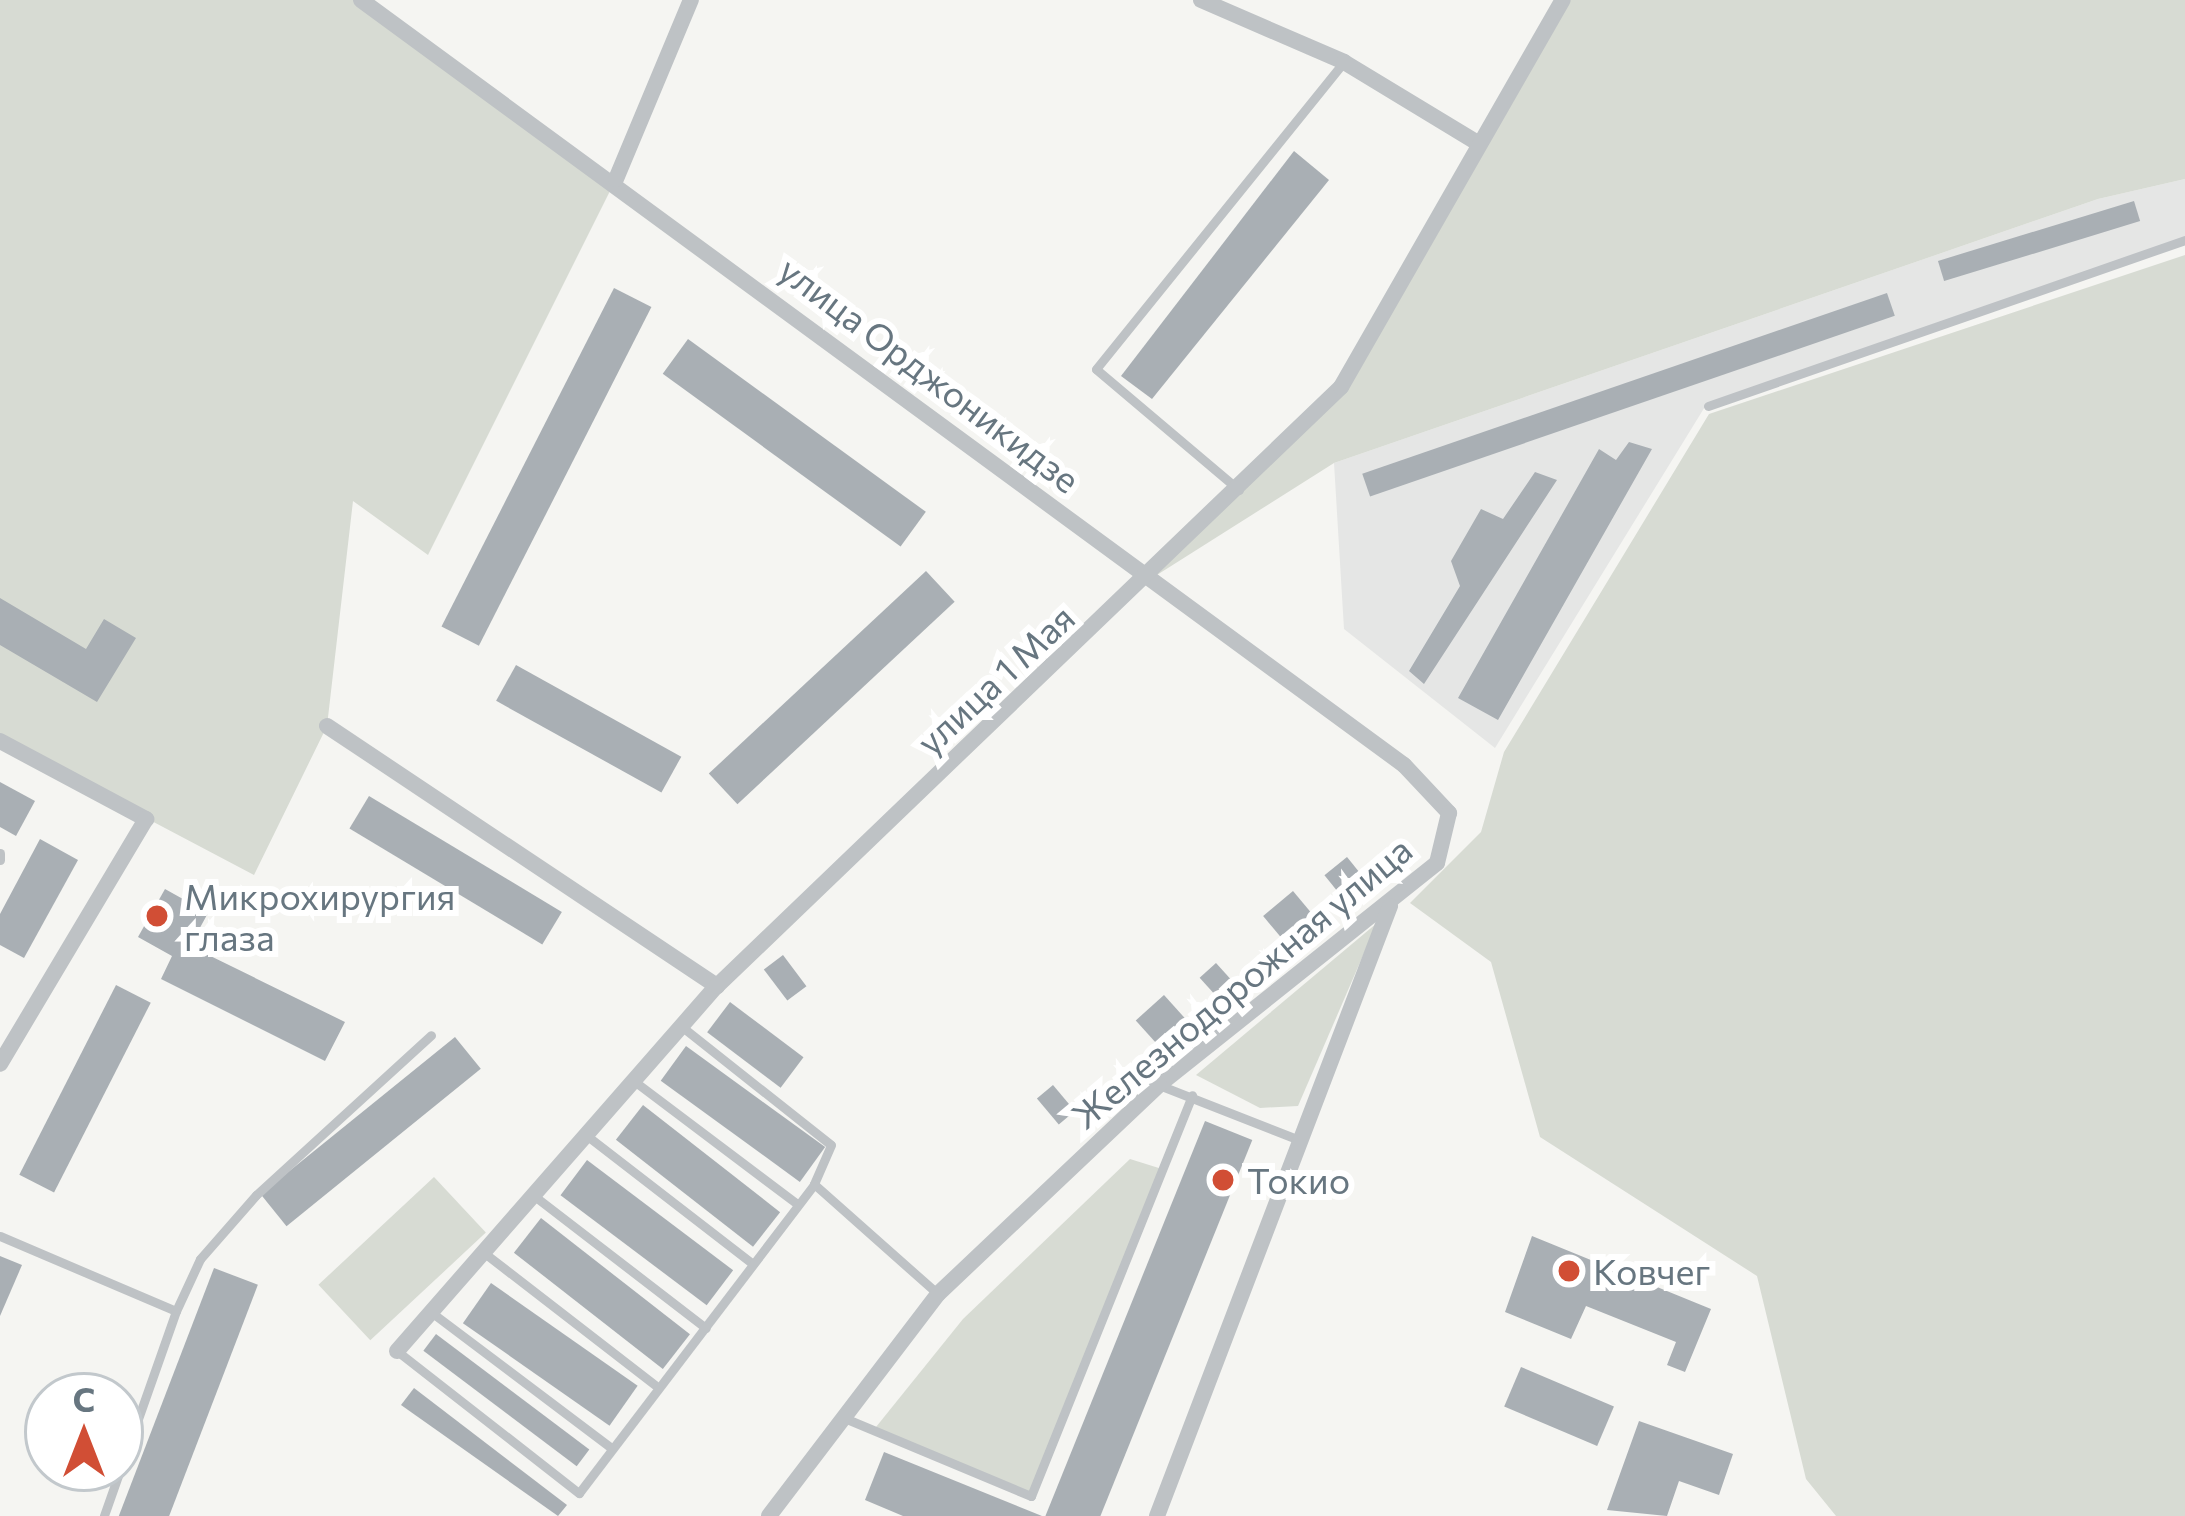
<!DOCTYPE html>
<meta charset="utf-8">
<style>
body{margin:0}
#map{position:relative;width:2185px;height:1516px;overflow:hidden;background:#f5f5f2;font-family:Commissioner,sans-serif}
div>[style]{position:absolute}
.built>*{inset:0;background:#e5e6e5}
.green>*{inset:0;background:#d7dbd3;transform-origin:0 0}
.building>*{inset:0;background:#a9afb4;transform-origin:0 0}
.service>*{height:9px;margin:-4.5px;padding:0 4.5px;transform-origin:4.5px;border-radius:4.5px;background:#bec2c5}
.minor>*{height:16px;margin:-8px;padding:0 8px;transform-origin:8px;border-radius:8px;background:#bec2c5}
.dots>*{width:33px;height:33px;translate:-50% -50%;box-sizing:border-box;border:6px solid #fff;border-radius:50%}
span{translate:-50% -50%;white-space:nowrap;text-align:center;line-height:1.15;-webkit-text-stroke:12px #fff;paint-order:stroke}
.street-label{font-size:36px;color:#677680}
.poi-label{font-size:36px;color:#677680}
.left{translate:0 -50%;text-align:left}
.north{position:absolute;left:24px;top:1372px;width:120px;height:120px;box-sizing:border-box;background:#fff;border:3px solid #c2c8cc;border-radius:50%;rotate:0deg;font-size:33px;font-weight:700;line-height:48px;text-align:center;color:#677680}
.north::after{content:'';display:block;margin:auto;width:42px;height:54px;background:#d14e35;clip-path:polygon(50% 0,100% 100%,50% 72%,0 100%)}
</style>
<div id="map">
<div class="built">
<div style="clip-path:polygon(2185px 179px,2185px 240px,1706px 405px,1495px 748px,1344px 629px,1334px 463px,2098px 199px)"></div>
</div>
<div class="green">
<div style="clip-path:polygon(0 0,361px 0,616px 179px,428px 555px,353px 501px,327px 726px,254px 875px,0 741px)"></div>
<div style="clip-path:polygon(1563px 0,2185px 0,2185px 179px,2098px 199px,1334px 463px,1149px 580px,1341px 387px)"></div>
<div style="clip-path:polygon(2185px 255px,2185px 1516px,1836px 1516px,1806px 1479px,1757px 1276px,1540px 1137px,1491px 962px,1410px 903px,1481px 832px,1504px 752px,1709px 414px)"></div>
<div style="clip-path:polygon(1377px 923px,1298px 1106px,1260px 1108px,1196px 1075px)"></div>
<div style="clip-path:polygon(1130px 1159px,1162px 1169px,1031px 1496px,872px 1432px,963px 1319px)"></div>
<div style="left:434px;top:1177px;width:76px;height:158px;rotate:47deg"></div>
</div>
<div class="building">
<div style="clip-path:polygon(1294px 151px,1329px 180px,1152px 399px,1121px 376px)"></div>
<div style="left:2134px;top:201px;width:21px;height:205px;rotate:73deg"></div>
<div style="left:614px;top:288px;width:42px;height:380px;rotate:27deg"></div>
<div style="left:1887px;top:293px;width:24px;height:555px;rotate:71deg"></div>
<div style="left:688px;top:339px;width:294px;height:43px;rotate:36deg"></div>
<div style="clip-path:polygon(1629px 442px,1652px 449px,1498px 720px,1458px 698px,1599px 449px,1616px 460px)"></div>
<div style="clip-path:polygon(1535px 472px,1557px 480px,1424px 684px,1409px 671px,1460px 586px,1451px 561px,1481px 509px,1503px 519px)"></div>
<div style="left:926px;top:571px;width:42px;height:297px;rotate:47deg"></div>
<div style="clip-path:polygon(0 598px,86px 649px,104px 619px,136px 638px,97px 702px,0 645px)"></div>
<div style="left:516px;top:665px;width:189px;height:41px;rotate:29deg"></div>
<div style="clip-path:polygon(0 782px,35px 801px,16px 836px,0 827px)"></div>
<div style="left:369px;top:796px;width:225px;height:38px;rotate:31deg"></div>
<div style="clip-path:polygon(40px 839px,78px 860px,24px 958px,0 945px,0 914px)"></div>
<div style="left:1347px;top:857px;width:27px;height:29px;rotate:51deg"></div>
<div style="clip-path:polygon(165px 889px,208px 913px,190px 946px,345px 1022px,325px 1061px,161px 979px,172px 956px,138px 937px)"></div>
<div style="left:1293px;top:891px;width:40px;height:39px;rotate:50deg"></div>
<div style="left:783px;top:955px;width:39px;height:24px;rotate:53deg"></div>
<div style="left:1216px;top:963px;width:25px;height:22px;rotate:48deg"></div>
<div style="left:116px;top:985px;width:39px;height:213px;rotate:27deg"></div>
<div style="left:1164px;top:995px;width:31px;height:38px;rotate:48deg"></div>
<div style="left:730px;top:1002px;width:92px;height:38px;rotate:37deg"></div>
<div style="left:455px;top:1037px;width:41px;height:250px;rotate:51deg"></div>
<div style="left:686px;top:1046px;width:172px;height:43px;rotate:36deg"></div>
<div style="left:1053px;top:1085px;width:34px;height:21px;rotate:50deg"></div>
<div style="left:643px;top:1105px;width:174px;height:44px;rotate:38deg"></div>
<div style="left:1205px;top:1121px;width:51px;height:427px;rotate:22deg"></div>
<div style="left:587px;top:1160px;width:183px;height:44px;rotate:37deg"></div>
<div style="left:541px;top:1218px;width:189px;height:44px;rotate:38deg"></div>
<div style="clip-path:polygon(1532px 1236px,1711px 1309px,1685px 1372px,1667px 1365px,1676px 1342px,1586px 1306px,1571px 1339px,1505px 1312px)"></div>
<div style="clip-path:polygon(0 1256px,22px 1265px,0 1316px)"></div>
<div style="left:214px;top:1268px;width:47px;height:267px;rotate:21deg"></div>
<div style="left:491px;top:1283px;width:179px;height:49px;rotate:35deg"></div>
<div style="left:436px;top:1334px;width:192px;height:21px;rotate:37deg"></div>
<div style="left:1521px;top:1367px;width:101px;height:43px;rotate:23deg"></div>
<div style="clip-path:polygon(414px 1388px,567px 1505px,558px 1516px,401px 1405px)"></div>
<div style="clip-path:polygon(1639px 1421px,1733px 1454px,1719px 1495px,1679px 1481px,1667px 1516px,1607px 1510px)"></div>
<div style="clip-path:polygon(884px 1452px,1042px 1516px,903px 1516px,865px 1500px)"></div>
</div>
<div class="service">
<div style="left:1708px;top:406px;width:505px;rotate:-19.19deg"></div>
<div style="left:1239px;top:490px;width:187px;rotate:-139.8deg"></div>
<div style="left:1096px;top:369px;width:395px;rotate:-51.1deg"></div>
<div style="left:0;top:853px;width:7px;rotate:90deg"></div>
<div style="left:681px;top:1026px;width:191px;rotate:38.4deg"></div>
<div style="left:831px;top:1145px;width:43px;rotate:113.6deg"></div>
<div style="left:814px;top:1184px;width:166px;rotate:41.6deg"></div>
<div style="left:634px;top:1081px;width:204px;rotate:37deg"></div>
<div style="left:1159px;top:1085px;width:150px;rotate:21.4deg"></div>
<div style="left:586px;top:1135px;width:211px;rotate:37.7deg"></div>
<div style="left:533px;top:1195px;width:218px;rotate:37.6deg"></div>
<div style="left:0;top:1236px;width:191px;rotate:23.1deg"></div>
<div style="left:176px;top:1311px;width:217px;rotate:109.4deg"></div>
<div style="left:483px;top:1252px;width:217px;rotate:37.7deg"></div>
<div style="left:176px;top:1311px;width:57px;rotate:-65.2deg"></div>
<div style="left:200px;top:1259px;width:85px;rotate:-48.8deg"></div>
<div style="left:256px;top:1195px;width:237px;rotate:-42.4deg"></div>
<div style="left:431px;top:1312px;width:224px;rotate:37deg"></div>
<div style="left:397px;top:1351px;width:231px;rotate:38deg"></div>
<div style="left:579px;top:1493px;width:388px;rotate:-52.7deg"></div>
<div style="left:842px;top:1417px;width:205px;rotate:22.7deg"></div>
<div style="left:1031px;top:1496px;width:432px;rotate:-68.1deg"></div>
</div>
<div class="minor">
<div style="left:361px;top:0;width:1293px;rotate:36.26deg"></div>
<div style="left:1404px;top:765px;width:66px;rotate:46.8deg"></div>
<div style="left:1449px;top:813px;width:51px;rotate:103.5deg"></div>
<div style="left:1437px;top:863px;width:356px;rotate:141.4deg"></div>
<div style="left:1159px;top:1085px;width:304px;rotate:136.6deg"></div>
<div style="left:938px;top:1294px;width:279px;rotate:127.3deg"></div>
<div style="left:1201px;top:0;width:156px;rotate:23.4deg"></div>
<div style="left:1344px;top:62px;width:157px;rotate:31.2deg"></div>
<div style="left:616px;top:179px;width:194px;rotate:-67.3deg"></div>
<div style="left:327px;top:726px;width:469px;rotate:33.7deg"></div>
<div style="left:0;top:741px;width:166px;rotate:28.1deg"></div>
<div style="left:146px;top:819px;width:285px;rotate:120.8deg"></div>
<div style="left:397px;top:1351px;width:485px;rotate:-48.8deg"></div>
<div style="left:717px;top:986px;width:865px;rotate:-43.83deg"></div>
<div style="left:1341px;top:387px;width:446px;rotate:-60.2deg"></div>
<div style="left:1157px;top:1516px;width:653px;rotate:-69.09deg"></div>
</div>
<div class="dots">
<div style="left:157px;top:916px;background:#d14e35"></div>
<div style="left:1223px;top:1180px;background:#d14e35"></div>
<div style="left:1569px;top:1271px;background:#d14e35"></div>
</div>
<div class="street-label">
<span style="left:930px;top:374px;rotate:37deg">улица Орджоникидзе</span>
<span style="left:995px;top:679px;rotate:-43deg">улица 1 Мая</span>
<span style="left:1241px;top:982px;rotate:-40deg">Железнодорожная улица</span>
</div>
<div class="poi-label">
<span class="left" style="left:184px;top:916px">Микрохирургия<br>глаза</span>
<span class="left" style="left:1247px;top:1180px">Токио</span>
<span class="left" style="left:1593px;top:1271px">Ковчег</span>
</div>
<div class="north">С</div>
</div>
